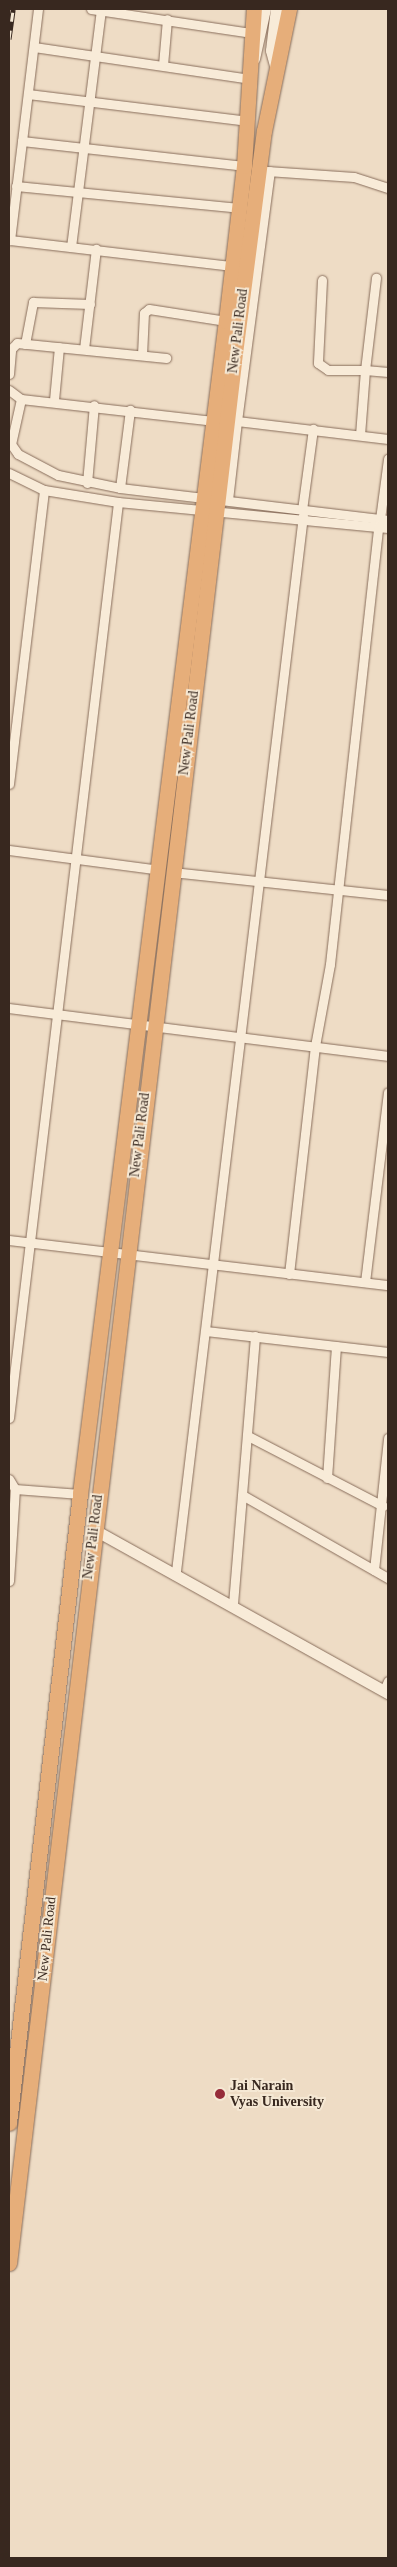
<!DOCTYPE html>
<style>
body{margin:0}
#map{position:relative;width:397px;height:2567px;overflow:hidden;background:#eedcc5;font-family:"Times New Roman",serif}
div>[style]{position:absolute}
.roads{filter:drop-shadow(0 0 1px #886d5b) drop-shadow(0 0 1px #886d5b)}
.minor>*{height:9px;margin:-4.5px;padding:0 4.5px;transform-origin:4.5px;border-radius:4.5px;background:#f8ebd8}
.tertiary>*{height:11px;margin:-5.5px;padding:0 5.5px;transform-origin:5.5px;border-radius:5.5px;background:#f8ebd8}
.secondary>*{height:12px;margin:-6px;padding:0 6px;transform-origin:6px;border-radius:6px;background:#f8ebd8}
.trunk>*{height:15px;margin:-7.5px;padding:0 7.5px;transform-origin:7.5px;border-radius:7.5px;background:#e6ae7a}
.rail>*{height:5px;margin-top:-2.5px;transform-origin:0;background:repeating-linear-gradient(90deg,#f5e8d4 0 9px,#38281f 0 18px);box-sizing:border-box;border-block:1px solid #38281f}
.dots>*{width:14px;height:14px;translate:-50% -50%;box-sizing:border-box;border:2px solid #f5e8d4;border-radius:50%}
span{translate:-50% -50%;white-space:nowrap;text-align:center;line-height:1.15;-webkit-text-stroke:4px #f5e8d4;paint-order:stroke}
.street-label{font-size:14px;color:#38281f}
.poi-label{font-size:14px;color:#38281f;font-weight:700}
.left{translate:0 -50%;text-align:left}
.frame{position:absolute;inset:0;border:10px solid #38281f;pointer-events:none}
</style>
<div id="map">
<div class="roads">
<div class="minor">
<div style="left:38px;top:9px;width:233px;rotate:96.9deg"></div>
<div style="left:10px;top:240px;width:224px;rotate:6.7deg"></div>
<div style="left:91px;top:9px;width:163px;rotate:8.5deg"></div>
<div style="left:34px;top:47px;width:218px;rotate:8.4deg"></div>
<div style="left:163px;top:65px;width:46px;rotate:-85deg"></div>
<div style="left:28px;top:94px;width:222px;rotate:7deg"></div>
<div style="left:22px;top:141px;width:223px;rotate:6.4deg"></div>
<div style="left:267px;top:171px;width:87px;rotate:3.9deg"></div>
<div style="left:354px;top:177px;width:36px;rotate:18deg"></div>
<div style="left:16px;top:186px;width:224px;rotate:5.6deg"></div>
<div style="left:71px;top:247px;width:240px;rotate:-82.8deg"></div>
<div style="left:322px;top:280px;width:83px;rotate:92.8deg"></div>
<div style="left:318px;top:363px;width:12px;rotate:35deg"></div>
<div style="left:328px;top:370px;width:37px"></div>
<div style="left:365px;top:370px;width:93px;rotate:-83.2deg"></div>
<div style="left:25px;top:344px;width:43px;rotate:-79.2deg"></div>
<div style="left:33px;top:302px;width:57px;rotate:2deg"></div>
<div style="left:84px;top:349px;width:101px;rotate:-83.2deg"></div>
<div style="left:142px;top:355px;width:42px;rotate:-87.3deg"></div>
<div style="left:144px;top:313px;width:6px;rotate:-39deg"></div>
<div style="left:149px;top:309px;width:78px;rotate:8.9deg"></div>
<div style="left:9px;top:374px;width:25px;rotate:-85deg"></div>
<div style="left:11px;top:349px;width:8px;rotate:-45deg"></div>
<div style="left:17px;top:343px;width:150px;rotate:5.7deg"></div>
<div style="left:9px;top:390px;width:15px;rotate:37deg"></div>
<div style="left:21px;top:399px;width:193px;rotate:6.5deg"></div>
<div style="left:21px;top:399px;width:46px;rotate:102.5deg"></div>
<div style="left:11px;top:444px;width:12px;rotate:55deg"></div>
<div style="left:18px;top:454px;width:45px;rotate:27.7deg"></div>
<div style="left:58px;top:475px;width:63px;rotate:11.8deg"></div>
<div style="left:120px;top:488px;width:270px;rotate:6.8deg"></div>
<div style="left:54px;top:400px;width:53px;rotate:-84.6deg"></div>
<div style="left:237px;top:421px;width:252px;rotate:-82.5deg"></div>
<div style="left:360px;top:435px;width:65px;rotate:-85.6deg"></div>
<div style="left:365px;top:370px;width:23px;rotate:5deg"></div>
<div style="left:9px;top:473px;width:39px;rotate:26deg"></div>
<div style="left:44px;top:490px;width:75px;rotate:9.2deg"></div>
<div style="left:118px;top:502px;width:271px;rotate:5.5deg"></div>
<div style="left:87px;top:483px;width:78px;rotate:-84.9deg"></div>
<div style="left:120px;top:488px;width:79px;rotate:-82.7deg"></div>
<div style="left:228px;top:500px;width:80px;rotate:-83.5deg"></div>
<div style="left:237px;top:421px;width:152px;rotate:6.8deg"></div>
<div style="left:302px;top:510px;width:82px;rotate:-82.3deg"></div>
<div style="left:380px;top:519px;width:61px;rotate:-82.4deg"></div>
<div style="left:9px;top:784px;width:296px;rotate:-83.2deg"></div>
<div style="left:9px;top:850px;width:152px;rotate:7.5deg"></div>
<div style="left:172px;top:872px;width:217px;rotate:6.1deg"></div>
<div style="left:9px;top:1008px;width:382px;rotate:7.2deg"></div>
<div style="left:9px;top:1240px;width:382px;rotate:6.8deg"></div>
<div style="left:289px;top:1274px;width:229px;rotate:-83.5deg"></div>
<div style="left:315px;top:1046px;width:83px;rotate:-79.6deg"></div>
<div style="left:330px;top:964px;width:441px;rotate:-83.7deg"></div>
<div style="left:365px;top:1282px;width:191px;rotate:-83.1deg"></div>
<div style="left:206px;top:1331px;width:183px;rotate:6.6deg"></div>
<div style="left:9px;top:1418px;width:922px;rotate:-83.21deg"></div>
<div style="left:248px;top:1436px;width:152px;rotate:27.4deg"></div>
<div style="left:327px;top:1478px;width:132px;rotate:-86.1deg"></div>
<div style="left:9px;top:1479px;width:12px;rotate:59deg"></div>
<div style="left:15px;top:1489px;width:65px;rotate:4.4deg"></div>
<div style="left:244px;top:1496px;width:166px;rotate:29.7deg"></div>
<div style="left:374px;top:1570px;width:133px;rotate:-83.9deg"></div>
<div style="left:176px;top:1571px;width:1063px;rotate:-83.14deg"></div>
<div style="left:9px;top:1581px;width:92px;rotate:-86.3deg"></div>
<div style="left:233px;top:1604px;width:269px;rotate:-85.3deg"></div>
<div style="left:384px;top:1690px;width:10px;rotate:-66deg"></div>
</div>
<div class="tertiary">
<div style="left:93px;top:1529px;width:338px;rotate:29.1deg"></div>
</div>
<div class="secondary">
<div style="left:277px;top:9px;width:42px;rotate:96.8deg"></div>
<div style="left:272px;top:51px;width:20px;rotate:75deg"></div>
<div style="left:254px;top:59px;width:51px;rotate:-77.6deg"></div>
</div>
<div class="trunk">
<div style="left:9px;top:2123px;width:633px;rotate:-83.56deg"></div>
<div style="left:80px;top:1494px;width:1182px;rotate:-82.91deg"></div>
<div style="left:226px;top:321px;width:156px;rotate:-83.4deg"></div>
<div style="left:244px;top:166px;width:157px;rotate:-86.4deg"></div>
<div style="left:9px;top:2263px;width:1915px;rotate:-83.25deg"></div>
<div style="left:234px;top:361px;width:232px;rotate:-82.6deg"></div>
<div style="left:264px;top:131px;width:125px;rotate:-78.4deg"></div>
</div>
</div>
<div class="rail">
<div style="left:9px;top:39px;width:30px;rotate:-82deg"></div>
</div>
<div class="dots">
<div style="left:220px;top:2094px;background:#962c3a"></div>
</div>
<div class="street-label">
<span style="left:238px;top:331px;rotate:-83deg">New Pali Road</span>
<span style="left:189px;top:733px;rotate:-83deg">New Pali Road</span>
<span style="left:140px;top:1135px;rotate:-83deg">New Pali Road</span>
<span style="left:93px;top:1537px;rotate:-83deg">New Pali Road</span>
<span style="left:47px;top:1939px;rotate:-84deg">New Pali Road</span>
</div>
<div class="poi-label">
<span class="left" style="left:230px;top:2094px">Jai Narain<br>Vyas University</span>
</div>
<div class="frame"></div>
</div>
